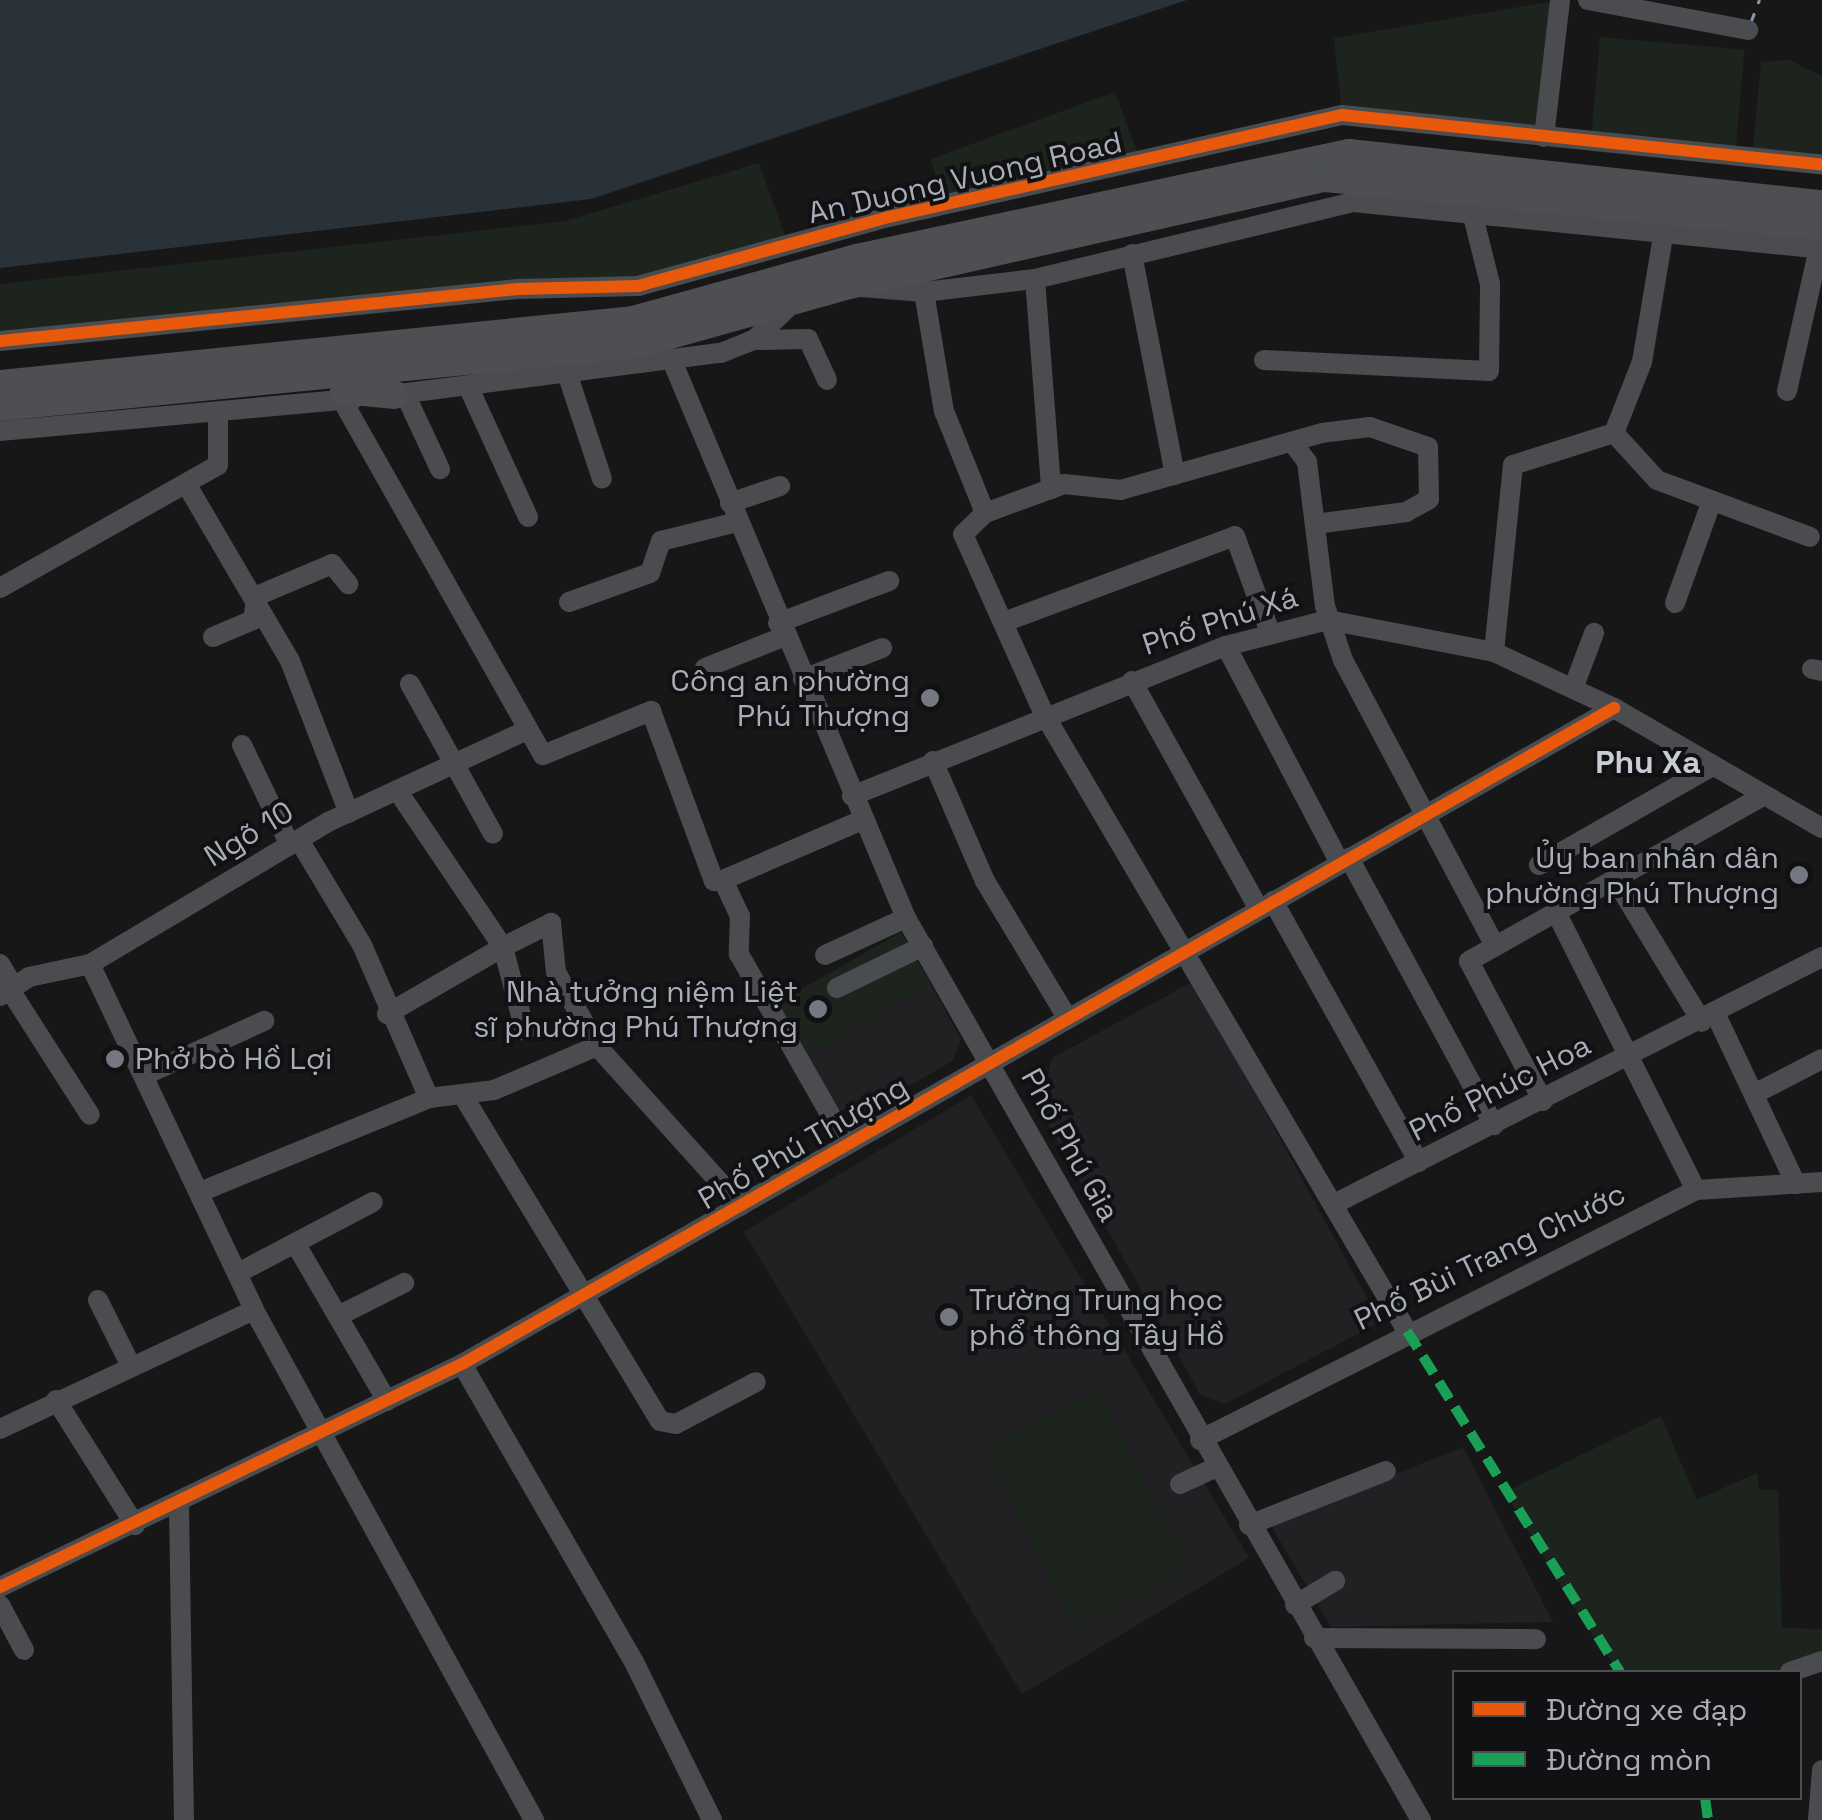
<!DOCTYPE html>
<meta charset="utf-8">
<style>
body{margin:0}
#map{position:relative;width:1822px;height:1820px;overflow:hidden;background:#171717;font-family:"Space Grotesk",sans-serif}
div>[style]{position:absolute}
.built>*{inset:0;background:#212123;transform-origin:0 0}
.green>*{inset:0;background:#1d241e;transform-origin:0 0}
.water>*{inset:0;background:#2a3239}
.ferry>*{height:2.5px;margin-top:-1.25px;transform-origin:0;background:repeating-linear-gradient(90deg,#7f9bb3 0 12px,transparent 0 22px)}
.minor>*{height:20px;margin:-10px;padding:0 10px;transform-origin:10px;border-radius:10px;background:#4b4c50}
.major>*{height:28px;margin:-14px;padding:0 14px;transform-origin:14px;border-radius:14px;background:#4d4f52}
.quiet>*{height:10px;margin-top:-5px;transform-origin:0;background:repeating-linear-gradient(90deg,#1a9f57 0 20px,transparent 0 30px)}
.cycleway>*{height:12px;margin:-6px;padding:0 6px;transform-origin:6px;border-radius:6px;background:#e8590c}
.dots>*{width:28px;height:28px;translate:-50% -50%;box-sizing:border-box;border:5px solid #111113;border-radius:50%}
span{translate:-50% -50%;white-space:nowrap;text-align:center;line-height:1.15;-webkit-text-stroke:8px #111113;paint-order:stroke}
.street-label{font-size:30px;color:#a8adb8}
.poi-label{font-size:30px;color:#a8adb8}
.right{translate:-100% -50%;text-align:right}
.left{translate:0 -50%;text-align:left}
.neighbourhood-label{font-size:32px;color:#c9ccd4;font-weight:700}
.legend{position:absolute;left:1452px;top:1670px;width:350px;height:130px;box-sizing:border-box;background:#111113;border:2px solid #4d4f55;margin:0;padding:12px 18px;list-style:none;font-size:30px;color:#a8adb8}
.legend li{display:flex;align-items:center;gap:20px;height:50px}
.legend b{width:50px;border:2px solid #4d4f55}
</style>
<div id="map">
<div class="built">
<div style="clip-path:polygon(1194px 981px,1380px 1322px,1225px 1404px,1200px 1394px,1039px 1109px,1052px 1058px)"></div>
<div style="clip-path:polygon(931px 985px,961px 1039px,953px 1061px,843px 1123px,802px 1056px)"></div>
<div style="left:971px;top:1095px;width:540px;height:265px;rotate:59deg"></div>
<div style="clip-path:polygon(1463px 1447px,1553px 1622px,1331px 1627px,1270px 1524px)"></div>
</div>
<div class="green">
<div style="clip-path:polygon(1560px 0,1544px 137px,1342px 115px,1334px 38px)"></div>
<div style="left:1600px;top:37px;width:145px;height:101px;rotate:5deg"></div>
<div style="clip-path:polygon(1789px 60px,1822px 76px,1822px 166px,1752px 158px,1761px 62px)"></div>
<div style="clip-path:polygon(1115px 92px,1141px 163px,943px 205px,931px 159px)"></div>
<div style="clip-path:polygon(759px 163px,788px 244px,638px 286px,0 341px,0 284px,565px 221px)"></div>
<div style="left:901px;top:932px;width:61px;height:144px;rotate:60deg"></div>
<div style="left:1097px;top:1390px;width:203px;height:130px;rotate:62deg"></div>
<div style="clip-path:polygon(1661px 1416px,1697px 1500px,1757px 1473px,1759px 1490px,1778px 1490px,1782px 1628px,1822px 1629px,1822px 1661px,1790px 1672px,1619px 1672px,1574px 1608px,1505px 1492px)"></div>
</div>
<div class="water">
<div style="clip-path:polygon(0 0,1187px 0,591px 199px,0 268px)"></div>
</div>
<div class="ferry">
<div style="left:1750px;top:24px;width:26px;rotate:-69deg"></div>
</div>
<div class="minor">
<div style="left:1588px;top:0;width:163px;rotate:10.6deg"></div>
<div style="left:1544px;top:137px;width:138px;rotate:-83.3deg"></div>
<div style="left:1132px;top:254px;width:225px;rotate:79deg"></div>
<div style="left:1035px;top:279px;width:211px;rotate:85.6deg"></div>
<div style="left:861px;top:287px;width:63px;rotate:4.5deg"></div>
<div style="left:924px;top:292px;width:112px;rotate:-6.7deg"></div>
<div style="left:1035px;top:279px;width:327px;rotate:-13.6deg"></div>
<div style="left:1353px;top:202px;width:471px;rotate:5.7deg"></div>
<div style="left:924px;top:292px;width:121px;rotate:80.5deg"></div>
<div style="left:944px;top:411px;width:110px;rotate:68.1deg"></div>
<div style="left:756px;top:340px;width:52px;rotate:-1.1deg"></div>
<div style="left:808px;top:339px;width:45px;rotate:65.1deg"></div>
<div style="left:0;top:341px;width:520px;rotate:-5.74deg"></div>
<div style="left:517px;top:289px;width:121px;rotate:-1.4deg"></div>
<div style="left:638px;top:286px;width:260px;rotate:-15.4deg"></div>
<div style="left:889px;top:217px;width:464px;rotate:-12.7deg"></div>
<div style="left:1342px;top:115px;width:483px;rotate:5.9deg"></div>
<div style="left:1264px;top:360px;width:225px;rotate:2.8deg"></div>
<div style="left:1489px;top:371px;width:87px;rotate:-89.3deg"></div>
<div style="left:1490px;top:284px;width:70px;rotate:-104deg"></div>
<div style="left:673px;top:363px;width:602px;rotate:67.23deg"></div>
<div style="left:906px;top:918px;width:1039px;rotate:60.28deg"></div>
<div style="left:568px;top:376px;width:108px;rotate:71.7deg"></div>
<div style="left:468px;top:386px;width:144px;rotate:65.4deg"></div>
<div style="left:1787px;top:391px;width:147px;rotate:-77.4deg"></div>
<div style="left:405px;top:394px;width:83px;rotate:65deg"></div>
<div style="left:383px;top:396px;width:341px;rotate:-7.3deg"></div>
<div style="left:721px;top:353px;width:35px;rotate:-22deg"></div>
<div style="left:754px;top:340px;width:61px;rotate:-43.7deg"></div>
<div style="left:342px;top:400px;width:408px;rotate:60.5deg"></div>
<div style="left:543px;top:755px;width:117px;rotate:-22.2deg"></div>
<div style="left:651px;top:711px;width:181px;rotate:69.7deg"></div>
<div style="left:714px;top:881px;width:9px;rotate:-6deg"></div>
<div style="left:723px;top:880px;width:40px;rotate:65deg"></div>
<div style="left:740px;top:916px;width:38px;rotate:92deg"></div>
<div style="left:739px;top:954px;width:219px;rotate:60.4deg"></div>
<div style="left:0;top:431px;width:355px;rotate:-5.2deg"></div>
<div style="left:1614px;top:433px;width:64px;rotate:47.5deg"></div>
<div style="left:1657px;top:480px;width:163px;rotate:20.4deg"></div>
<div style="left:1295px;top:446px;width:20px;rotate:53deg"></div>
<div style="left:1307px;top:462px;width:145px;rotate:82.9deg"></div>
<div style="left:1325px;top:606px;width:57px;rotate:71.6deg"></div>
<div style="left:1343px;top:660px;width:324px;rotate:62deg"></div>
<div style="left:188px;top:487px;width:202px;rotate:59.6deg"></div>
<div style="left:290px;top:661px;width:163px;rotate:68.8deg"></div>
<div style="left:730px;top:503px;width:53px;rotate:-18.8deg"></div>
<div style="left:1315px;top:524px;width:92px;rotate:-7.5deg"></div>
<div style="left:1406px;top:512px;width:26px;rotate:-29deg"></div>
<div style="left:1429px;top:499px;width:52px;rotate:-91.1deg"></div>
<div style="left:1428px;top:447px;width:61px;rotate:-161deg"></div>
<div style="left:1370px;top:427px;width:48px;rotate:172.9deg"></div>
<div style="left:1322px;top:433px;width:209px;rotate:164.2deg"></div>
<div style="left:1121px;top:490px;width:57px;rotate:-174deg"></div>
<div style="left:1064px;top:484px;width:84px;rotate:159.8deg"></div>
<div style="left:985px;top:513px;width:30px;rotate:136deg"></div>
<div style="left:963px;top:534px;width:197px;rotate:65.8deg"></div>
<div style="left:1044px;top:714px;width:716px;rotate:59.53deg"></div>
<div style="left:0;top:588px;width:250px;rotate:-29.4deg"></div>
<div style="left:218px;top:465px;width:52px;rotate:-90deg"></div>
<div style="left:254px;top:597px;width:85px;rotate:-22.9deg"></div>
<div style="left:332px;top:564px;width:26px;rotate:51deg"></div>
<div style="left:569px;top:602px;width:86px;rotate:-19.7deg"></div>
<div style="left:650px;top:573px;width:34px;rotate:-71deg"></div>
<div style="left:661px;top:541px;width:78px;rotate:-14deg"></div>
<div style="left:1675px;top:603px;width:109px;rotate:-70.2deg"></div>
<div style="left:1004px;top:622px;width:246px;rotate:-20.4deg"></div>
<div style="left:1235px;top:536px;width:102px;rotate:70deg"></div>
<div style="left:778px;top:623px;width:119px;rotate:-20.7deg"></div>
<div style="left:213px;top:637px;width:43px;rotate:-23deg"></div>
<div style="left:253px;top:620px;width:20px;rotate:-81deg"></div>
<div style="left:1226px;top:646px;width:245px;rotate:62.3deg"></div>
<div style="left:1494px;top:652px;width:188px;rotate:-84.2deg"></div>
<div style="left:1513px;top:465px;width:106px;rotate:-17.6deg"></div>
<div style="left:1614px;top:433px;width:76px;rotate:-68.5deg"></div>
<div style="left:1642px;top:362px;width:128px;rotate:-80.5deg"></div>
<div style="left:705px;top:668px;width:84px;rotate:-21.7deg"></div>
<div style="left:1812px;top:669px;width:10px;rotate:11deg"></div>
<div style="left:803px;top:679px;width:85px;rotate:-21.4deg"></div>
<div style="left:1132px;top:681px;width:261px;rotate:60.9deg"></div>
<div style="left:410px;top:684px;width:171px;rotate:61deg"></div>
<div style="left:1573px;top:689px;width:60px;rotate:-69.4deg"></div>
<div style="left:242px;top:745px;width:111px;rotate:64.4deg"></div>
<div style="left:933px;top:761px;width:131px;rotate:66.6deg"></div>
<div style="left:985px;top:881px;width:161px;rotate:59deg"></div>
<div style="left:397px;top:790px;width:189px;rotate:56deg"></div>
<div style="left:503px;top:947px;width:54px;rotate:-26.6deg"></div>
<div style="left:551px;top:923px;width:49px;rotate:84.2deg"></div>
<div style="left:556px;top:972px;width:85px;rotate:61deg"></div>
<div style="left:597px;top:1046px;width:215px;rotate:48deg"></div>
<div style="left:852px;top:796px;width:403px;rotate:-21.9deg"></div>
<div style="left:1226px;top:646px;width:105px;rotate:-14.3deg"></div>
<div style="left:1328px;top:620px;width:169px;rotate:10.9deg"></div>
<div style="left:1494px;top:652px;width:132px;rotate:25deg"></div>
<div style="left:1614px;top:708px;width:240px;rotate:30deg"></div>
<div style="left:299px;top:840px;width:122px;rotate:59deg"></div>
<div style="left:362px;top:945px;width:167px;rotate:66.4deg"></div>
<div style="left:1349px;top:858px;width:304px;rotate:61.5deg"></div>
<div style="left:1539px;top:865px;width:198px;rotate:-29.7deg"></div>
<div style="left:1615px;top:879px;width:167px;rotate:58.7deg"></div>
<div style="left:723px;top:880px;width:151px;rotate:-23.3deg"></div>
<div style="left:1273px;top:901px;width:299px;rotate:60.8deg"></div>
<div style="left:1556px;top:912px;width:311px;rotate:63.3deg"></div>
<div style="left:825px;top:955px;width:89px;rotate:-24.6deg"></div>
<div style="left:0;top:964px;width:27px;rotate:59deg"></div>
<div style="left:90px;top:964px;width:383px;rotate:64.6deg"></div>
<div style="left:254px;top:1310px;width:582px;rotate:61.23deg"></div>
<div style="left:837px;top:988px;width:96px;rotate:-26deg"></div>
<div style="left:10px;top:990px;width:148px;rotate:57.4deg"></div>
<div style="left:0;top:996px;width:35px;rotate:-33deg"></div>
<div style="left:29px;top:977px;width:62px;rotate:-12deg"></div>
<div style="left:90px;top:964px;width:277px;rotate:-30.8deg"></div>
<div style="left:328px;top:822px;width:215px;rotate:-24.8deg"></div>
<div style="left:387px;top:1014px;width:134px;rotate:-30deg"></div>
<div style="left:503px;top:947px;width:87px;rotate:75.3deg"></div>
<div style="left:1716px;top:1015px;width:187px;rotate:64.7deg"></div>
<div style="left:145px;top:1075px;width:131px;rotate:-24.4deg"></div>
<div style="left:462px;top:1094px;width:382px;rotate:58.8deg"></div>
<div style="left:660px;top:1421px;width:16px;rotate:11deg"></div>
<div style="left:676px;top:1424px;width:90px;rotate:-27.7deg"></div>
<div style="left:1754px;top:1094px;width:76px;rotate:-27.2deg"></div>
<div style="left:1543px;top:1101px;width:158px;rotate:-117.9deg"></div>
<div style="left:1469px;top:961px;width:337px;rotate:-29.3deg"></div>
<div style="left:200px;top:1192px;width:248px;rotate:-22.3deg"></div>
<div style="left:429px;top:1098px;width:65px;rotate:-7deg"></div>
<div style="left:494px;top:1090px;width:112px;rotate:-23.1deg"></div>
<div style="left:1334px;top:1204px;width:547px;rotate:-26.85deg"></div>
<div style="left:298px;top:1248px;width:177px;rotate:59.8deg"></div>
<div style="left:240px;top:1272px;width:150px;rotate:-27.8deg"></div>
<div style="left:98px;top:1300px;width:74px;rotate:63.4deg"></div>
<div style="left:338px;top:1316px;width:74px;rotate:-26.6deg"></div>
<div style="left:462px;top:1364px;width:344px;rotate:60deg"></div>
<div style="left:634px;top:1662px;width:176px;rotate:63.7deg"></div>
<div style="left:56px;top:1400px;width:148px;rotate:57.7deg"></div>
<div style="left:0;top:1429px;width:280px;rotate:-25.1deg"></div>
<div style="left:1200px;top:1440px;width:555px;rotate:-26.75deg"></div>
<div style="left:1696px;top:1190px;width:126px;rotate:-3.6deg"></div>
<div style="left:1180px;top:1484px;width:40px;rotate:-25deg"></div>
<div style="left:179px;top:1505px;width:315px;rotate:89.1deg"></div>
<div style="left:1249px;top:1525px;width:147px;rotate:-21.5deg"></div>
<div style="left:0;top:1587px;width:513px;rotate:-25.77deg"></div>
<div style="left:462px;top:1364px;width:1326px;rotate:-29.66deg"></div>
<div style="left:0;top:1605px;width:51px;rotate:61.9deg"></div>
<div style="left:1295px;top:1605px;width:47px;rotate:-31deg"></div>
<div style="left:1314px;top:1638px;width:222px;rotate:0.3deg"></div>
<div style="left:1790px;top:1672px;width:34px;rotate:-19deg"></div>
<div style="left:1818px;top:1820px;width:50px;rotate:-85.4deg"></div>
</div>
<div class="major">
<div style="left:0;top:384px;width:636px;rotate:-5.77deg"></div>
<div style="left:633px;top:320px;width:232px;rotate:-15.5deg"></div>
<div style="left:857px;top:258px;width:503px;rotate:-12.05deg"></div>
<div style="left:1349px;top:153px;width:476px;rotate:6.2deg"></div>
<div style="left:344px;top:390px;width:51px;rotate:5.6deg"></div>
<div style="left:0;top:407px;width:641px;rotate:-5.64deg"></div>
<div style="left:638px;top:344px;width:219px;rotate:-15.6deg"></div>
<div style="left:849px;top:285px;width:488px;rotate:-12.7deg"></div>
<div style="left:1325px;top:178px;width:499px;rotate:5.5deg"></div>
</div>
<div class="quiet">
<div style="left:1407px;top:1331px;width:402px;rotate:58deg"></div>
<div style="left:1705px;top:1798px;width:22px;rotate:82deg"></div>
</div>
<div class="cycleway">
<div style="left:0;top:341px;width:520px;rotate:-5.74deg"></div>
<div style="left:517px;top:289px;width:121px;rotate:-1.4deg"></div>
<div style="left:638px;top:286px;width:260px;rotate:-15.4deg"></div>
<div style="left:889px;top:217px;width:464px;rotate:-12.7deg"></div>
<div style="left:1342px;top:115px;width:483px;rotate:5.9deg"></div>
<div style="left:0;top:1587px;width:513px;rotate:-25.77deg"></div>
<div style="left:462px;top:1364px;width:1326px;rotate:-29.66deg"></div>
</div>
<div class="dots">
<div style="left:930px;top:698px;background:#757880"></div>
<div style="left:1799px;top:875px;background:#757880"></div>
<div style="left:818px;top:1009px;background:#757880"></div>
<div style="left:115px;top:1059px;background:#757880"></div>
<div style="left:949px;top:1317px;background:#757880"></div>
</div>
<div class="street-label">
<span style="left:965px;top:178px;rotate:-13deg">An Duong Vuong Road</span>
<span style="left:1220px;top:621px;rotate:-18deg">Phố Phú Xá</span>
<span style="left:249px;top:834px;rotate:-31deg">Ngõ 10</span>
<span style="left:1500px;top:1088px;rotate:-27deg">Phố Phúc Hoa</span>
<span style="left:803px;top:1143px;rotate:-30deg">Phố Phú Thượng</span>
<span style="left:1070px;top:1145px;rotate:61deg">Phố Phú Gia</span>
<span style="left:1490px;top:1257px;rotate:-26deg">Phố Bùi Trang Chước</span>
</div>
<div class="poi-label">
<span class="right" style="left:910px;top:698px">Công an phường<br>Phú Thượng</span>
<span class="right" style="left:1779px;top:875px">Ủy ban nhân dân<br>phường Phú Thượng</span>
<span class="right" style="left:798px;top:1009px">Nhà tưởng niệm Liệt<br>sĩ phường Phú Thượng</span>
<span class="left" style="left:135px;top:1059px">Phở bò Hồ Lợi</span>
<span class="left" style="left:969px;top:1317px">Trường Trung học<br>phổ thông Tây Hồ</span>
</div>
<div class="neighbourhood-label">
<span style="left:1648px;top:762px">Phu Xa</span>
</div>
<ul class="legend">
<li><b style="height:12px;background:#e8590c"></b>Đường xe đạp</li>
<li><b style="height:12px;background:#1a9f57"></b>Đường mòn</li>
</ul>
</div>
